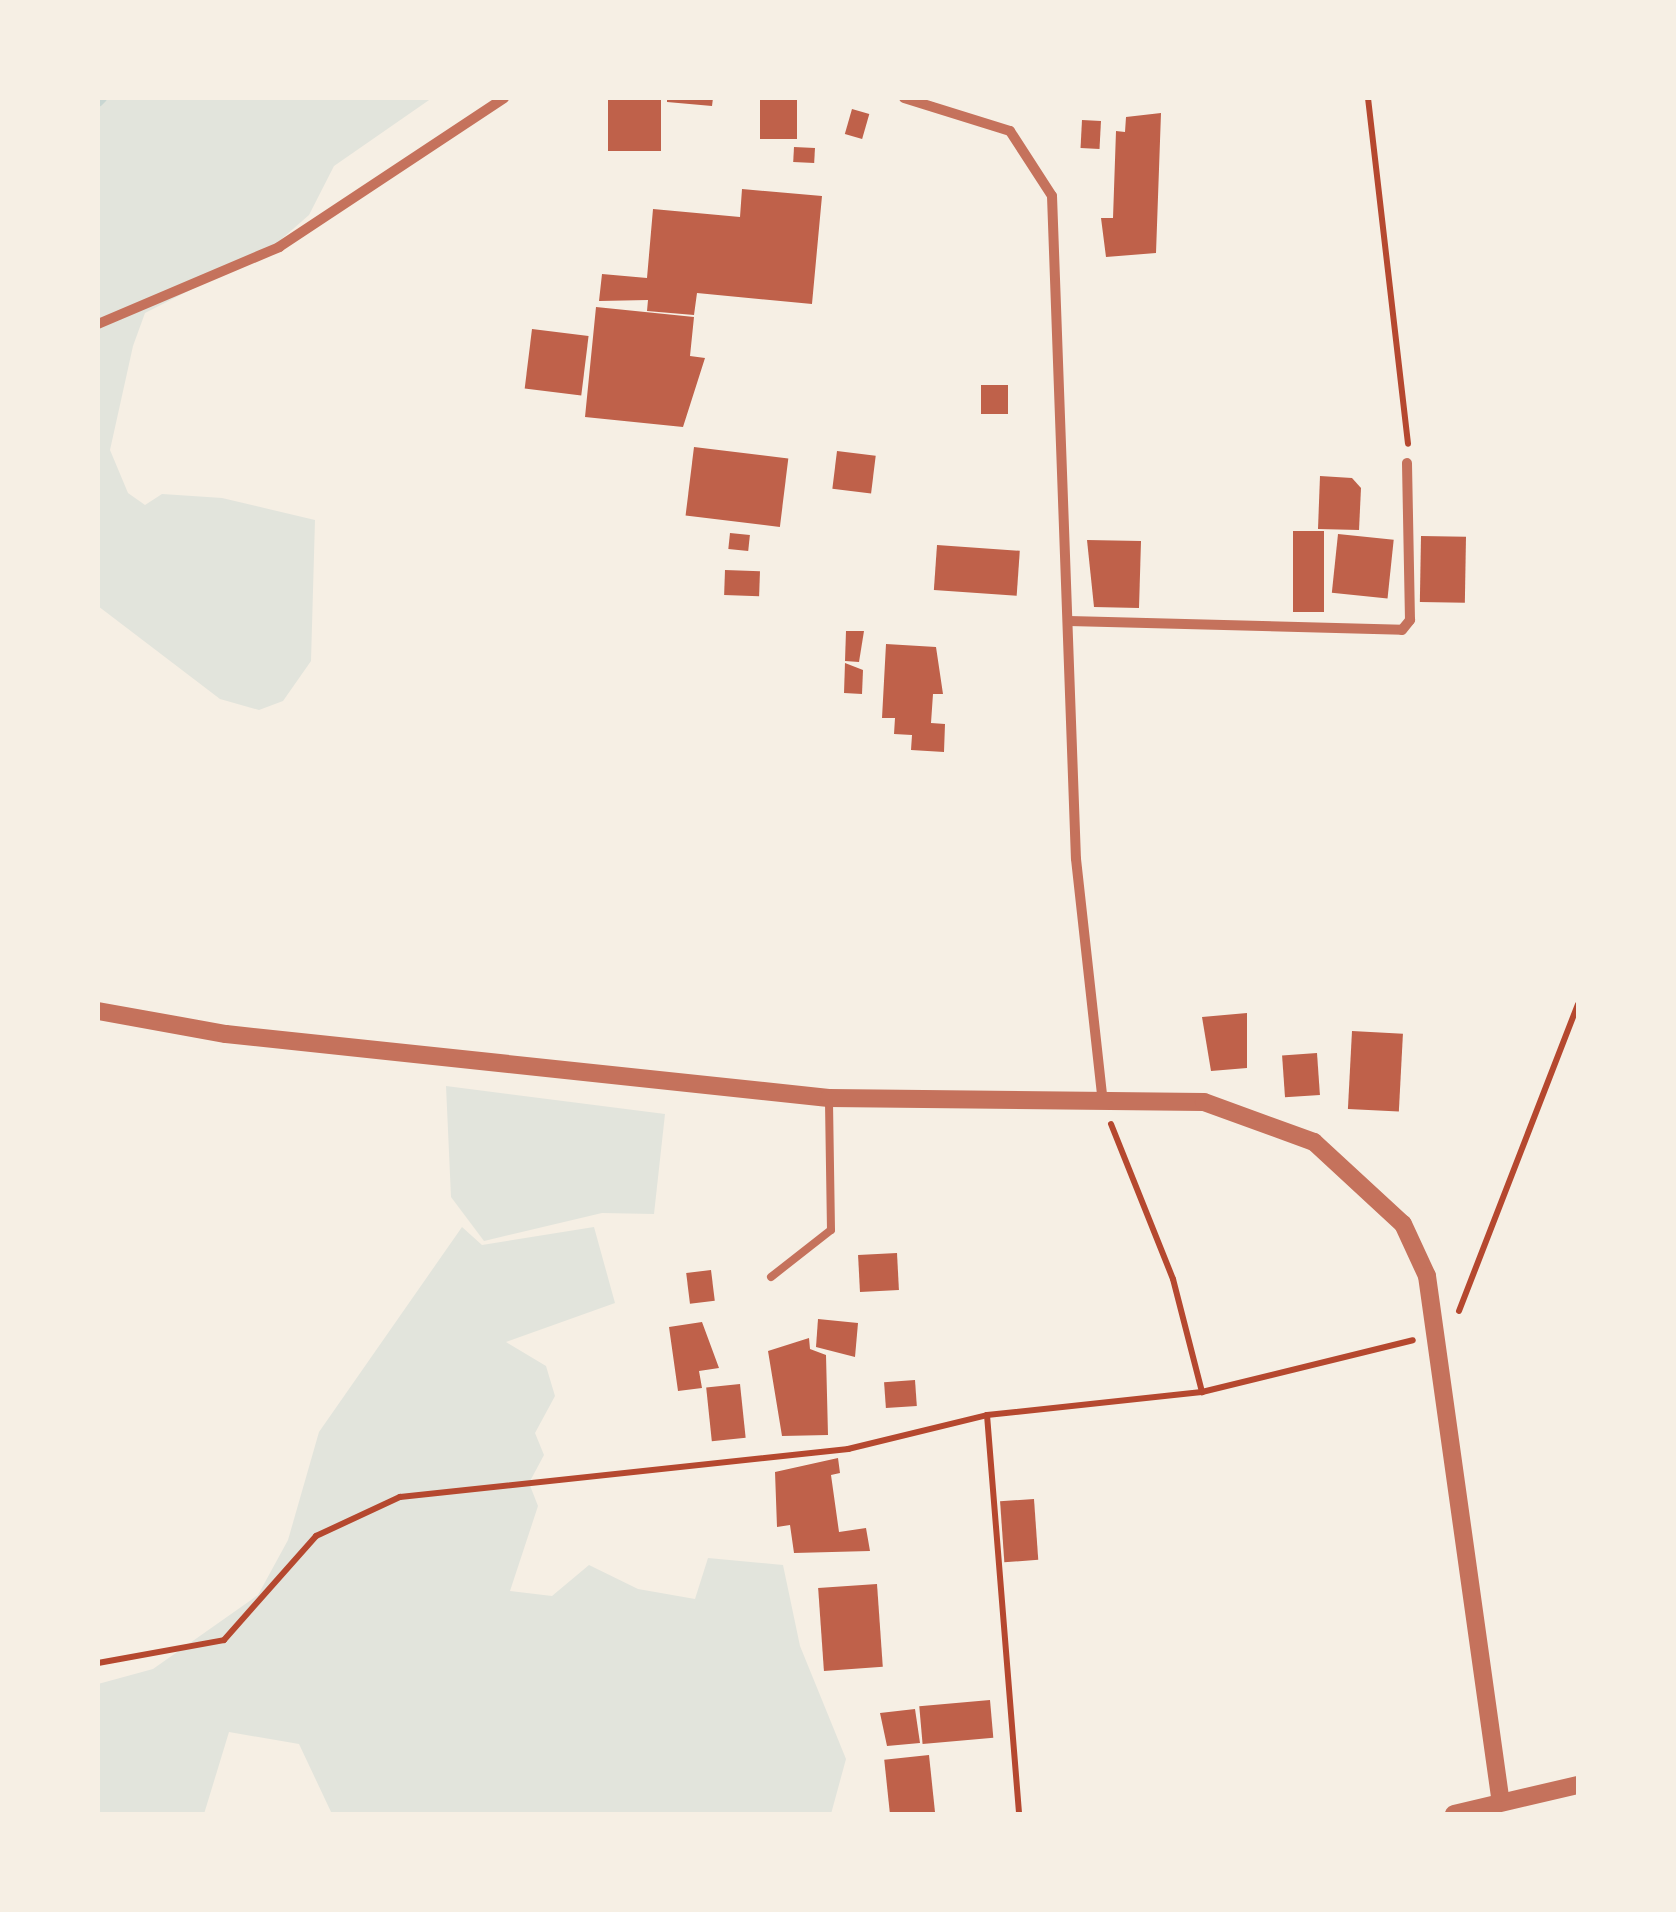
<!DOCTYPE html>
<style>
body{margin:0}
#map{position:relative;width:1676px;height:1912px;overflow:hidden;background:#f6efe4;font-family:"PT Serif",serif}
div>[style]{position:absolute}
.green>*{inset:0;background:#e2e4dc}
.stream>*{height:10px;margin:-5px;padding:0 5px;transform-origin:5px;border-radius:5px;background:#c9d6d2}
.building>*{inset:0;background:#bf614a;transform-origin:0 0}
.path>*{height:6px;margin:-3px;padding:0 3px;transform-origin:3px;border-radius:3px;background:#b5482f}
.service>*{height:8px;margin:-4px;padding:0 4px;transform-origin:4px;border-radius:4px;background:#c5725c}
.minor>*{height:10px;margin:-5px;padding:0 5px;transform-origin:5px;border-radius:5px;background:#c5725c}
.tertiary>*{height:18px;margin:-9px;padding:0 9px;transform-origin:9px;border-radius:9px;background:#c5725c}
span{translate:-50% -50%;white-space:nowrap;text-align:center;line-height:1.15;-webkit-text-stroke:10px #f6efe4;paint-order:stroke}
.frame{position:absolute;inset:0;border:100px solid #f6efe4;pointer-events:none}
</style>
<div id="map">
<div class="green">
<div style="clip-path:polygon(98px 98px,432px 98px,334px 166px,309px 215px,269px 250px,145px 313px,133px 346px,110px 450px,128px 493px,145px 505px,162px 494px,222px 498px,315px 520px,311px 661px,283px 701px,259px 710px,220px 699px,98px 606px)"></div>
<div style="clip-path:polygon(446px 1086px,665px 1114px,654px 1214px,602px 1213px,484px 1241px,451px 1197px)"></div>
<div style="clip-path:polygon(462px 1227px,482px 1245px,594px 1227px,615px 1303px,506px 1342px,546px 1366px,555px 1396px,535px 1433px,544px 1455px,529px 1483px,538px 1506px,510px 1591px,552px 1596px,589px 1565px,638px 1589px,695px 1599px,708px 1558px,783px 1565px,800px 1646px,846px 1759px,831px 1814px,332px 1814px,299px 1744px,229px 1732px,204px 1814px,98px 1814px,98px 1684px,153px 1669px,258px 1595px,288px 1540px,319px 1432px)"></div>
</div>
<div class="stream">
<div style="left:98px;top:102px;width:6px;rotate:-45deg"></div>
</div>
<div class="building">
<div style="left:608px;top:98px;width:53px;height:53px"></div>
<div style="clip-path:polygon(667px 98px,713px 98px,712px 106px,667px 102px)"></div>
<div style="left:760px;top:98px;width:37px;height:41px"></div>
<div style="left:852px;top:109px;width:18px;height:26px;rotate:16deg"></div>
<div style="clip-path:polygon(1161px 113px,1156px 253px,1106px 257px,1101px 218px,1113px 218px,1116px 131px,1125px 132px,1126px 117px)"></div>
<div style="left:1082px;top:120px;width:19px;height:28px;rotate:3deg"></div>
<div style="left:794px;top:147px;width:21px;height:15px;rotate:3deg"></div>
<div style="clip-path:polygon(742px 189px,822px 196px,812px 304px,697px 293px,694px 315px,647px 311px,648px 300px,599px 301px,602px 274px,647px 278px,653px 209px,740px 217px)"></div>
<div style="clip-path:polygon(596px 307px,694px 317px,690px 356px,705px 358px,683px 427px,585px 417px)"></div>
<div style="left:532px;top:329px;width:57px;height:60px;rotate:7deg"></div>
<div style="left:981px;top:385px;width:27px;height:29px"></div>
<div style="left:694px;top:447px;width:95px;height:69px;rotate:7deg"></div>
<div style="left:837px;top:451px;width:39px;height:38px;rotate:7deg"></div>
<div style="clip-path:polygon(1320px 476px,1352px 478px,1361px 488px,1359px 530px,1318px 529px)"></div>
<div style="left:1293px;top:531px;width:31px;height:81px"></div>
<div style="left:730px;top:533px;width:20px;height:16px;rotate:6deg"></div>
<div style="left:1338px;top:534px;width:56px;height:59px;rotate:6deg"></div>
<div style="left:1421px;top:536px;width:45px;height:66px;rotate:1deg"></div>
<div style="clip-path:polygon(1087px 540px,1141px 541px,1139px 608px,1094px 607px)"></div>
<div style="left:937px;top:545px;width:83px;height:45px;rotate:4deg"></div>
<div style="left:725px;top:570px;width:35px;height:25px;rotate:2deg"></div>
<div style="clip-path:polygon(846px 631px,864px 631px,859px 662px,845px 661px)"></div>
<div style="clip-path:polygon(886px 644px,936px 647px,943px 694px,933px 694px,931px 723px,945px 724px,944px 752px,911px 750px,912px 735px,894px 734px,895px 718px,882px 718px)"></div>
<div style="clip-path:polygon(845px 663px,863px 670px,862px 694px,844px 693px)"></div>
<div style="clip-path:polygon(1247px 1013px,1247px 1068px,1211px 1071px,1202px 1017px)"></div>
<div style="left:1352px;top:1031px;width:51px;height:78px;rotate:3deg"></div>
<div style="left:1317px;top:1053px;width:42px;height:35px;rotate:86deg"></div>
<div style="left:897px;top:1253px;width:37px;height:39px;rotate:87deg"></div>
<div style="left:711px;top:1270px;width:31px;height:25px;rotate:83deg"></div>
<div style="clip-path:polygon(818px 1319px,858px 1323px,855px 1357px,816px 1347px)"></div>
<div style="clip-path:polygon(702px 1322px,719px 1368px,699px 1371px,702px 1388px,678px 1391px,669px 1327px)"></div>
<div style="clip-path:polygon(809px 1338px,810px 1349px,826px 1355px,828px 1435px,782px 1436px,768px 1351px)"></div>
<div style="left:915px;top:1380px;width:26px;height:31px;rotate:86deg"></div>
<div style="left:740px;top:1384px;width:54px;height:34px;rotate:84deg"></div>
<div style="clip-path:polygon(838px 1458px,840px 1473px,831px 1475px,839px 1532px,866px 1528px,870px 1551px,794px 1553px,790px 1525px,777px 1527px,775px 1472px)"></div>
<div style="left:1034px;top:1499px;width:61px;height:34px;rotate:86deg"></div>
<div style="left:877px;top:1584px;width:83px;height:59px;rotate:86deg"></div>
<div style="left:990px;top:1700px;width:38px;height:71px;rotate:85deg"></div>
<div style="clip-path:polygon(915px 1709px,920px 1743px,887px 1746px,880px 1713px)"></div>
<div style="left:929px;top:1755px;width:59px;height:45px;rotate:84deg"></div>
</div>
<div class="path">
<div style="left:1368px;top:98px;width:348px;rotate:83.4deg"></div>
<div style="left:1111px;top:1124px;width:167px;rotate:68.2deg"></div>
<div style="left:1173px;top:1279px;width:117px;rotate:75.6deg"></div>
<div style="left:1459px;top:1311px;width:329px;rotate:-68.8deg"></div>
<div style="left:987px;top:1415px;width:400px;rotate:85.4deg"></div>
<div style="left:98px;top:1663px;width:128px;rotate:-10.3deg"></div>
<div style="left:224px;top:1640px;width:139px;rotate:-48.5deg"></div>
<div style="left:316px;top:1536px;width:93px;rotate:-24.9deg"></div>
<div style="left:400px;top:1497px;width:451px;rotate:-6.1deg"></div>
<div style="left:848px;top:1449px;width:143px;rotate:-13.7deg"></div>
<div style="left:987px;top:1415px;width:216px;rotate:-6.1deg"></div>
<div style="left:1202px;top:1392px;width:217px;rotate:-13.8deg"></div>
</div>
<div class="service">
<div style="left:771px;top:1277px;width:76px;rotate:-38.1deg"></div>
<div style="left:831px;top:1230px;width:132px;rotate:-90.9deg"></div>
</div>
<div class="minor">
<div style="left:904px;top:98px;width:111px;rotate:17.3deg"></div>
<div style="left:1010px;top:131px;width:77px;rotate:57.1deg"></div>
<div style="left:1052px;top:196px;width:663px;rotate:87.93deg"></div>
<div style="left:1076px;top:859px;width:244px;rotate:83.7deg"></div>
<div style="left:98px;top:324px;width:197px;rotate:-23deg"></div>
<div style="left:279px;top:247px;width:270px;rotate:-33.5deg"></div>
<div style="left:1069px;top:621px;width:333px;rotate:1.5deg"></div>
<div style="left:1402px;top:630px;width:13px;rotate:-51deg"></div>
<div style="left:1410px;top:620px;width:157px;rotate:-91.1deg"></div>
</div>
<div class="tertiary">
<div style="left:98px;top:1011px;width:130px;rotate:10.2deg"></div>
<div style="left:226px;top:1034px;width:606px;rotate:6.06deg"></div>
<div style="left:829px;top:1098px;width:375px;rotate:0.6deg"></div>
<div style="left:1204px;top:1102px;width:117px;rotate:20deg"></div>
<div style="left:1314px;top:1142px;width:121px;rotate:42.7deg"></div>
<div style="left:1403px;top:1224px;width:57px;rotate:65.2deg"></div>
<div style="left:1427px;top:1276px;width:526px;rotate:82.02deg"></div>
<div style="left:1454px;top:1814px;width:127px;rotate:-13.2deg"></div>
</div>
<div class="frame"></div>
</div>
